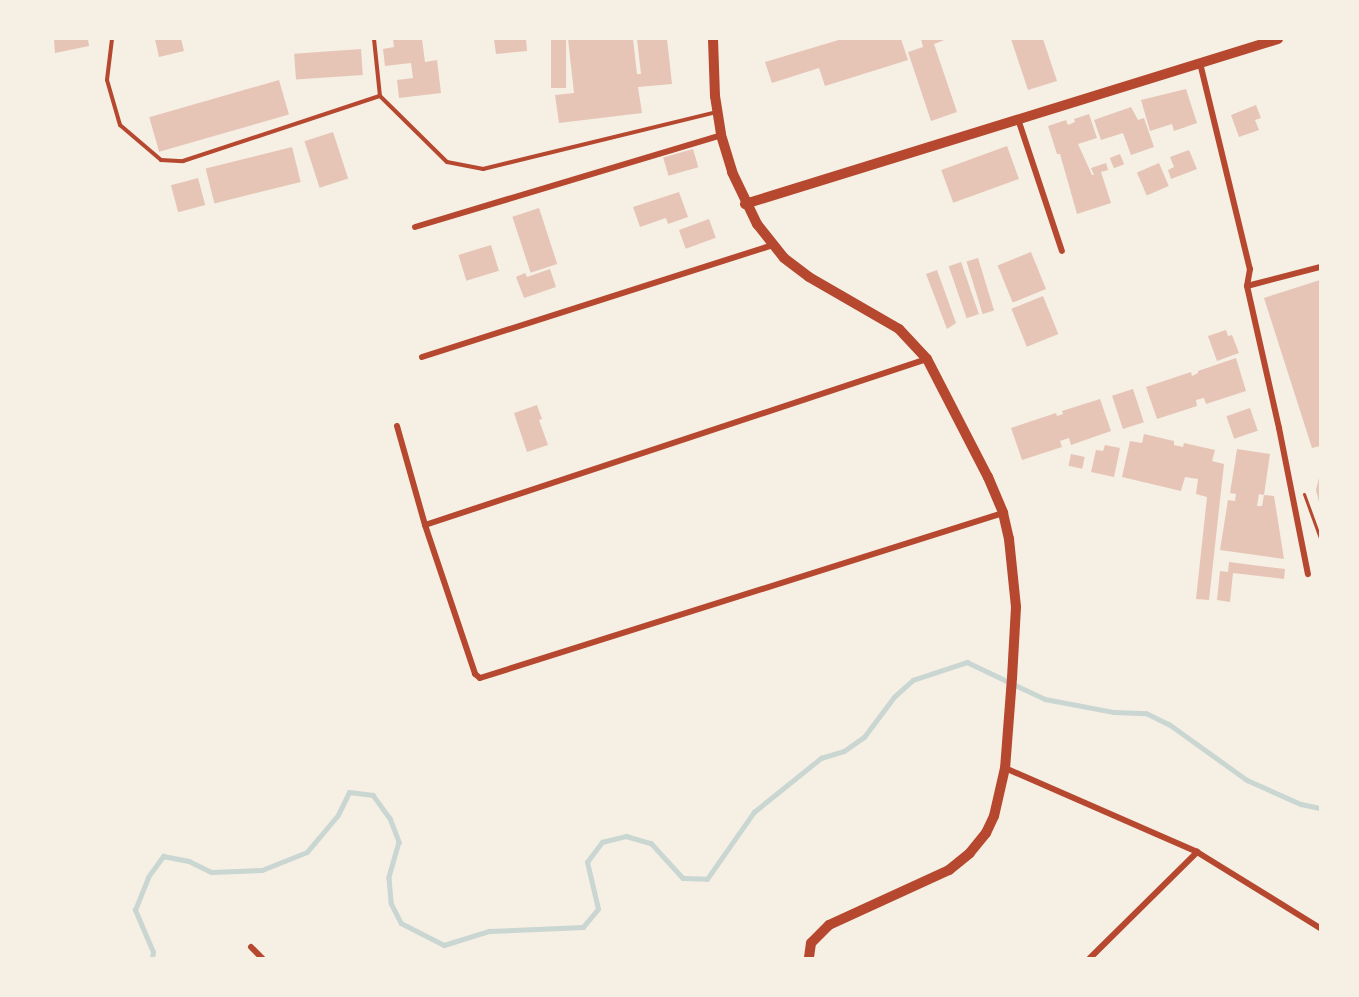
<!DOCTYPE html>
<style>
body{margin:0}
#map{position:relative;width:1359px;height:997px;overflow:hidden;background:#f6efe4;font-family:"Noto Sans",sans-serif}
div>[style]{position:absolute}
.stream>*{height:4.5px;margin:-2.25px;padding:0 2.25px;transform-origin:2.25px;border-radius:2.25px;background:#c9d6d2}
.building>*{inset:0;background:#e6c5b7;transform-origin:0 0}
.path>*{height:3px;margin:-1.5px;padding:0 1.5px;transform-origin:1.5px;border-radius:1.5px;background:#b5482f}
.service>*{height:4px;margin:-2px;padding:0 2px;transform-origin:2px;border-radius:2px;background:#b5482f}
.minor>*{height:6px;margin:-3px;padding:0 3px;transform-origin:3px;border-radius:3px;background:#b5482f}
.tertiary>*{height:10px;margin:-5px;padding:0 5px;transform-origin:5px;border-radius:5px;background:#b5482f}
.secondary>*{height:10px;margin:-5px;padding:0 5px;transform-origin:5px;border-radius:5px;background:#b5482f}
span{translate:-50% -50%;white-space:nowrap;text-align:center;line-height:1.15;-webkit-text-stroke:4.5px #f6efe4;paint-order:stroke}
.frame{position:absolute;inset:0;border:40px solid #f6efe4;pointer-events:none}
</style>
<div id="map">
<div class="stream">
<div style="left:152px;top:958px;width:6px;rotate:-81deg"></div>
<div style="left:153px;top:952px;width:46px;rotate:-113.2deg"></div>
<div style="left:135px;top:910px;width:35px;rotate:-68deg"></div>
<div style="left:148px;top:877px;width:26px;rotate:-54deg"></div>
<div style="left:163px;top:856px;width:26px;rotate:11deg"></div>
<div style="left:189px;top:861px;width:25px;rotate:26deg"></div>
<div style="left:212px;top:872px;width:50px;rotate:-2.3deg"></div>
<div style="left:262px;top:870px;width:48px;rotate:-21.8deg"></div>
<div style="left:307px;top:852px;width:48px;rotate:-50deg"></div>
<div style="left:338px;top:815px;width:25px;rotate:-64deg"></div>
<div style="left:349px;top:792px;width:24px;rotate:7deg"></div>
<div style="left:373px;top:795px;width:29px;rotate:54deg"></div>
<div style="left:390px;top:818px;width:26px;rotate:69deg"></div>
<div style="left:399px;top:842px;width:37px;rotate:106deg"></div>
<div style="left:389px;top:878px;width:25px;rotate:85deg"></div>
<div style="left:391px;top:903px;width:22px;rotate:63deg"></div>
<div style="left:401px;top:923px;width:48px;rotate:27.1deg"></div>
<div style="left:444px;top:945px;width:47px;rotate:-17.3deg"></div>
<div style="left:489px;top:931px;width:94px;rotate:-2.4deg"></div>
<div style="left:583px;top:927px;width:23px;rotate:-50deg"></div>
<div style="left:598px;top:909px;width:48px;rotate:-103.2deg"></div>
<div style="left:587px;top:862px;width:25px;rotate:-53deg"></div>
<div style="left:602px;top:842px;width:25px;rotate:-14deg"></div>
<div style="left:626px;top:836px;width:26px;rotate:16deg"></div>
<div style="left:651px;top:843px;width:47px;rotate:47.6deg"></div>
<div style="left:683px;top:878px;width:24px;rotate:2deg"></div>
<div style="left:707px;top:879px;width:82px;rotate:-55deg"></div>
<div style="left:754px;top:812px;width:86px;rotate:-38.9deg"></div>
<div style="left:821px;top:758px;width:24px;rotate:-17deg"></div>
<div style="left:844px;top:751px;width:24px;rotate:-35deg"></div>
<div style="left:864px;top:737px;width:50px;rotate:-53.1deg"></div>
<div style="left:894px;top:697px;width:25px;rotate:-42deg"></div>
<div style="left:913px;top:680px;width:57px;rotate:-18.4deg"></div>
<div style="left:967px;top:662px;width:86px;rotate:25.4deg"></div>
<div style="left:1045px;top:699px;width:70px;rotate:10.7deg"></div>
<div style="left:1114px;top:712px;width:32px;rotate:2deg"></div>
<div style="left:1146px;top:713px;width:25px;rotate:26deg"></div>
<div style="left:1169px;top:724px;width:96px;rotate:35.7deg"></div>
<div style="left:1247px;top:780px;width:59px;rotate:24deg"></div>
<div style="left:1301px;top:804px;width:19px;rotate:12deg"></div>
</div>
<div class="building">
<div style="clip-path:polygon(54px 39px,88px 39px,89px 46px,55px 53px)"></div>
<div style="clip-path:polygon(155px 39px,181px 39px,184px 51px,159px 57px)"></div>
<div style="clip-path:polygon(393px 39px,422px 39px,425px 62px,437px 60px,441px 93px,399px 98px,397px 80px,413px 78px,411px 63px,385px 66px,383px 49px,394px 47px)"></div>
<div style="clip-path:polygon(494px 39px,526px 39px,527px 51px,496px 54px)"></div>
<div style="left:551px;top:39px;width:15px;height:49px"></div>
<div style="clip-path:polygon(568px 39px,633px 39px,637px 74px,641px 74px,637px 39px,667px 39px,672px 84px,638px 87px,642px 113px,559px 123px,555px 95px,574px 93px)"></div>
<div style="clip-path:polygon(842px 39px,901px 39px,908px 60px,825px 86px,819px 68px,772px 83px,765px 62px)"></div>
<div style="clip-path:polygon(921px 39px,947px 39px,934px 44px,957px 112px,931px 121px,908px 52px,923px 47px)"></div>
<div style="clip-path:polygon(1011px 39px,1043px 39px,1057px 81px,1028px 90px)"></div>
<div style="left:361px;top:49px;width:26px;height:67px;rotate:86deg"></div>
<div style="left:279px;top:80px;width:36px;height:135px;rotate:74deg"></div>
<div style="clip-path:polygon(1186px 89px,1197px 123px,1174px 131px,1172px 124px,1150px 131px,1141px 100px)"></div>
<div style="clip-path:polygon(1256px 105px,1261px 118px,1255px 120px,1259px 130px,1239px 137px,1231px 115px)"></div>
<div style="clip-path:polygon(1131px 107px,1138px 120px,1144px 118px,1154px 147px,1131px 155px,1123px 133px,1101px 140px,1094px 120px)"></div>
<div style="clip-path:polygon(1089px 114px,1097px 138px,1078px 144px,1092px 175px,1094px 175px,1091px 168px,1106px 163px,1108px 170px,1101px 172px,1111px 203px,1077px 214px,1060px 154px,1057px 154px,1048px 126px,1066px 120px,1068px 125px,1075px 122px,1074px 119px)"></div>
<div style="left:333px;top:132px;width:49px;height:30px;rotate:72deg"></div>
<div style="left:1007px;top:146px;width:35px;height:70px;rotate:70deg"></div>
<div style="left:292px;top:147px;width:36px;height:89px;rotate:76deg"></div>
<div style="left:693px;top:149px;width:19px;height:31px;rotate:74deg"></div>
<div style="clip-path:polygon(1189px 150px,1197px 169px,1171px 179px,1168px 170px,1174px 167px,1170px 157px)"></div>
<div style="left:1120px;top:154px;width:11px;height:11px;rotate:68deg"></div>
<div style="left:1159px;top:163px;width:25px;height:24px;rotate:67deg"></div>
<div style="left:198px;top:178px;width:28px;height:28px;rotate:75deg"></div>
<div style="clip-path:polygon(679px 192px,688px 217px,668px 224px,666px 218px,640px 227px,633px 207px)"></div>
<div style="left:539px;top:208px;width:59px;height:28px;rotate:72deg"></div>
<div style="left:709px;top:219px;width:20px;height:32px;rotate:70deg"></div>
<div style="left:491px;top:245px;width:27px;height:34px;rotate:73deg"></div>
<div style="left:1031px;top:252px;width:40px;height:36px;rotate:68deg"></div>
<div style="left:978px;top:258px;width:55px;height:12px;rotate:73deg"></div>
<div style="left:961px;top:262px;width:55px;height:13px;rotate:71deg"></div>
<div style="clip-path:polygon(550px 269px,556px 287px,524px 298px,516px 277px,525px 273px,527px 277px)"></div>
<div style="clip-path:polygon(937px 270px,956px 323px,947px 329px,926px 274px)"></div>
<div style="clip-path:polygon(1320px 280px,1320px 446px,1312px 448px,1264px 298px)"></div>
<div style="left:1043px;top:296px;width:41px;height:34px;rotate:68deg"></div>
<div style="clip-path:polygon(1226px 330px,1228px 336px,1232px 335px,1239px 353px,1217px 361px,1208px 336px)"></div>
<div style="clip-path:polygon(1236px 358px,1246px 391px,1206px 404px,1204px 398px,1196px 400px,1197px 406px,1157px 419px,1146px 387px,1191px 372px,1192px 376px,1198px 373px,1198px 371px)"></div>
<div style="left:1133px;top:389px;width:35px;height:22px;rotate:72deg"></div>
<div style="clip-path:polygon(1100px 399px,1111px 431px,1071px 445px,1069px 438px,1060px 441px,1062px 447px,1022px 460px,1011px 428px,1056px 413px,1057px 416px,1063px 414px,1062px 411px)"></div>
<div style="clip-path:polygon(537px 405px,542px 419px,539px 420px,548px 445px,527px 452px,514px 413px)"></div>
<div style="left:1250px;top:408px;width:24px;height:25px;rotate:71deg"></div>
<div style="clip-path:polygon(1144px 434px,1174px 441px,1174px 445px,1183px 447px,1184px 443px,1215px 450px,1212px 461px,1224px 464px,1209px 600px,1196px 599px,1207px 497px,1196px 494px,1198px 479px,1185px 477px,1181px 491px,1122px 477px,1130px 441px,1142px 443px)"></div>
<div style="clip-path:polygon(1105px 445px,1120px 448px,1114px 477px,1091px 472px,1096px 450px,1103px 451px)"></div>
<div style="clip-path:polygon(1237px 449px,1270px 454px,1264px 495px,1259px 494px,1257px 506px,1262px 506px,1264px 495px,1274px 496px,1284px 559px,1220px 550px,1228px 500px,1235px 501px,1236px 494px,1230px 493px)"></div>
<div style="left:1071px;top:454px;width:14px;height:12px;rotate:12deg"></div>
<div style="clip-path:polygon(1320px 474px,1320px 502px,1319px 502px,1316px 490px)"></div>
<div style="clip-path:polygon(1229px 562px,1285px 569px,1284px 579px,1233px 573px,1230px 602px,1217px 600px,1220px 571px,1228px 572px)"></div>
</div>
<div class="path">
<div style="left:1304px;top:494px;width:47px;rotate:70deg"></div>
</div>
<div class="service">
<div style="left:112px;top:39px;width:41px;rotate:97deg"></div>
<div style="left:107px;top:80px;width:47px;rotate:73.9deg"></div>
<div style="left:120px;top:125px;width:54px;rotate:40.5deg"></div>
<div style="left:161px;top:160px;width:22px;rotate:3deg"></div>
<div style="left:183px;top:161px;width:207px;rotate:-18.3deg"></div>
<div style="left:374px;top:39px;width:57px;rotate:84deg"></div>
<div style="left:380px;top:96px;width:94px;rotate:44.6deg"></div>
<div style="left:447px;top:162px;width:37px;rotate:11deg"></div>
<div style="left:483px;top:169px;width:240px;rotate:-13.7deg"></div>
</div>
<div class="minor">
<div style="left:1200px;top:63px;width:212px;rotate:76.4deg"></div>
<div style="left:1250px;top:269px;width:17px;rotate:100deg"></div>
<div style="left:1247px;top:286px;width:146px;rotate:77.3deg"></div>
<div style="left:1279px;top:428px;width:149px;rotate:78.8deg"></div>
<div style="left:1018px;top:119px;width:139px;rotate:71.6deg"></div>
<div style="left:415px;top:227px;width:320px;rotate:-16.7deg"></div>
<div style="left:1247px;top:286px;width:75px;rotate:-14.6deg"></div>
<div style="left:422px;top:357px;width:368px;rotate:-17.7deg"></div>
<div style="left:397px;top:426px;width:103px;rotate:74.2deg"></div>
<div style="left:425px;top:525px;width:157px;rotate:71.4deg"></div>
<div style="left:475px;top:674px;width:6px;rotate:39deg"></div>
<div style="left:480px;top:678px;width:548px;rotate:-17.51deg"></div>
<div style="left:425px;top:525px;width:529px;rotate:-18.3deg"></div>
<div style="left:1005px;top:768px;width:210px;rotate:23.6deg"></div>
<div style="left:1197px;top:852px;width:145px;rotate:31.7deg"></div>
<div style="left:251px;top:947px;width:16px;rotate:45deg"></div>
<div style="left:1090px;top:958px;width:151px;rotate:-44.7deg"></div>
</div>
<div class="tertiary">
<div style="left:745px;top:204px;width:558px;rotate:-17.2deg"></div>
</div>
<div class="secondary">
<div style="left:713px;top:39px;width:57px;rotate:88deg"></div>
<div style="left:715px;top:96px;width:39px;rotate:81deg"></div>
<div style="left:721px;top:135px;width:39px;rotate:73deg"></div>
<div style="left:732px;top:172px;width:58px;rotate:64.3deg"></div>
<div style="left:757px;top:224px;width:43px;rotate:51.5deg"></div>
<div style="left:784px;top:258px;width:31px;rotate:37deg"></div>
<div style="left:809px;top:277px;width:104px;rotate:30deg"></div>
<div style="left:899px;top:329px;width:41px;rotate:47deg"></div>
<div style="left:927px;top:359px;width:133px;rotate:62.7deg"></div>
<div style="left:988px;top:477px;width:39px;rotate:67deg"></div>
<div style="left:1003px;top:513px;width:27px;rotate:77deg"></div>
<div style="left:1009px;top:539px;width:68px;rotate:84.1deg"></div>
<div style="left:1016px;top:607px;width:71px;rotate:93.2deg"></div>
<div style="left:1012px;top:678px;width:90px;rotate:94.4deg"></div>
<div style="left:1005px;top:768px;width:49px;rotate:102.9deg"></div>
<div style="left:994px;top:816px;width:19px;rotate:115deg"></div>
<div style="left:986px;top:833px;width:26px;rotate:129deg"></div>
<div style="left:970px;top:853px;width:27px;rotate:141deg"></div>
<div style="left:949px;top:870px;width:132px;rotate:155.4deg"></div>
<div style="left:829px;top:925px;width:25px;rotate:135deg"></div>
<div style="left:811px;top:943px;width:15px;rotate:98deg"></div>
</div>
<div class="frame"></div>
</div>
